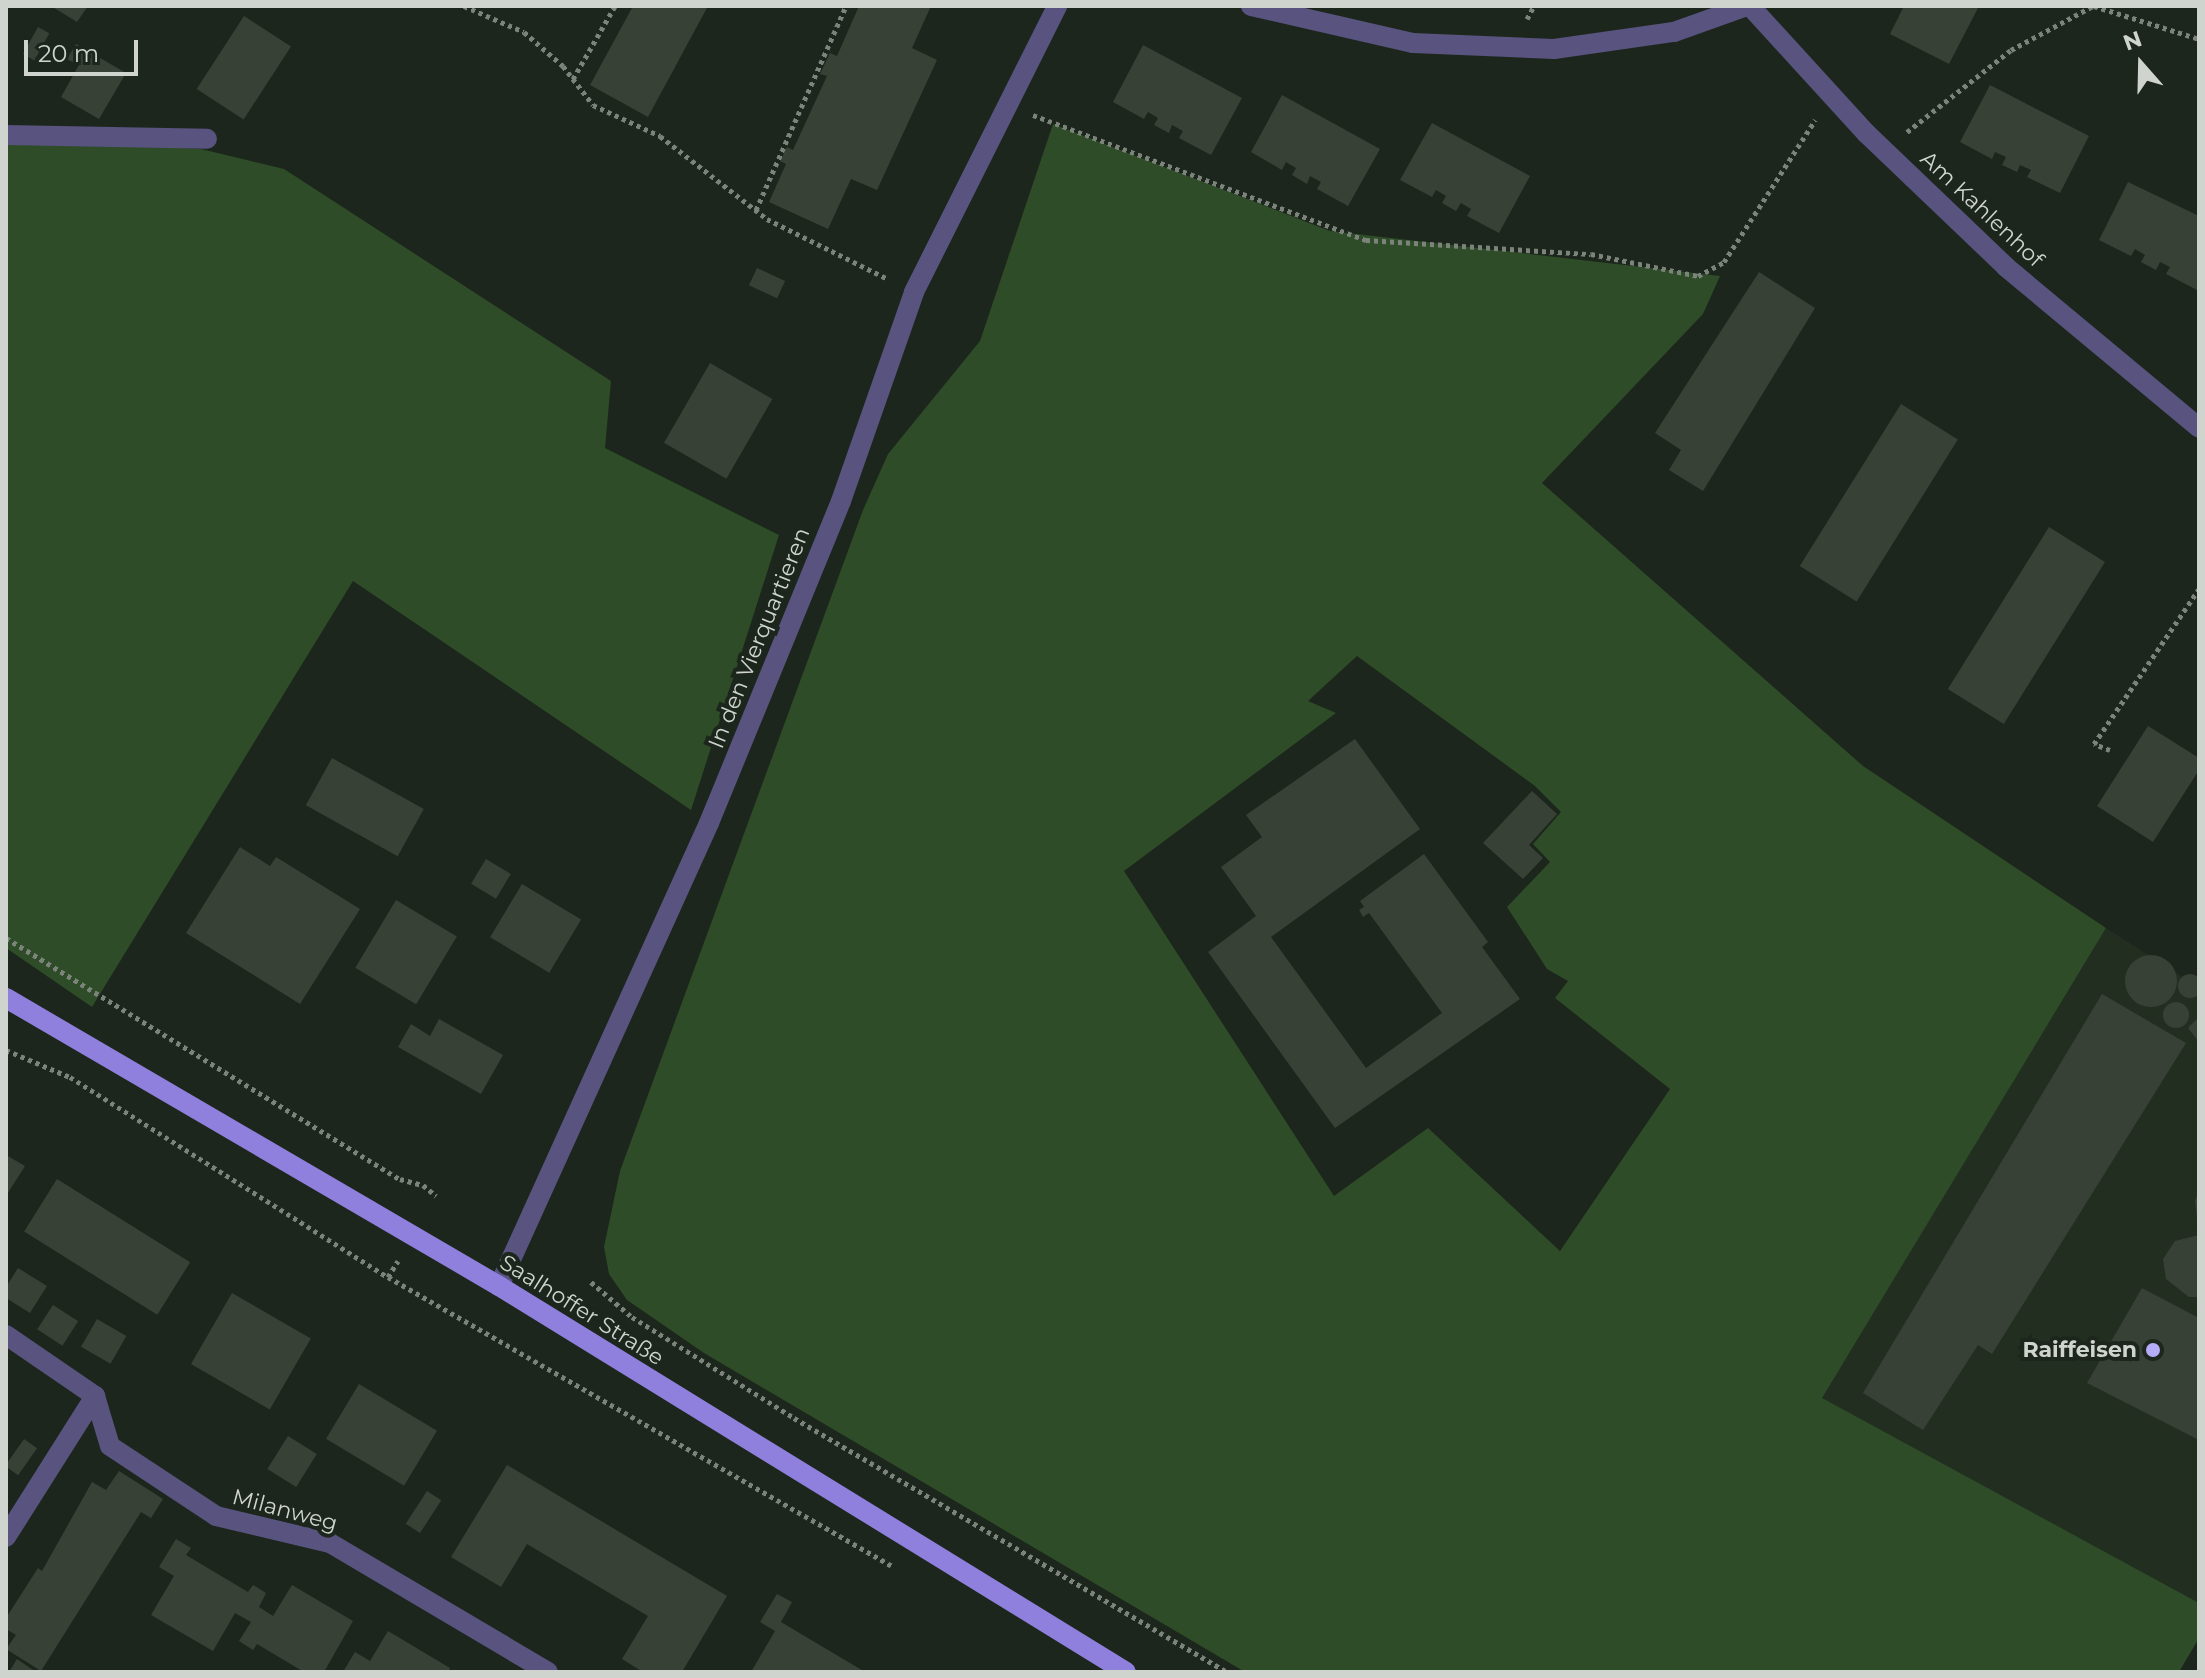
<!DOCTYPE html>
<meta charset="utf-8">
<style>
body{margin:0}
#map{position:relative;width:2205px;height:1678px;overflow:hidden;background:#1d261c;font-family:Montserrat,sans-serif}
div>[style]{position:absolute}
.built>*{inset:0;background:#222f20}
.green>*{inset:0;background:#2d4c27}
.building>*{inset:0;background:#384136;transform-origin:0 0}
.round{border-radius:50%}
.path>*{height:5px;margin-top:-2.5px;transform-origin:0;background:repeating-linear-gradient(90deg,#7b837a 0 4px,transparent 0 8px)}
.minor>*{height:20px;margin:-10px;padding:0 10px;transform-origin:10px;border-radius:10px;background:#58537f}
.major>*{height:20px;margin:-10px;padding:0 10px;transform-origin:10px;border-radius:10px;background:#8e80dc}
.dots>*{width:22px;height:22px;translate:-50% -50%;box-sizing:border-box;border:4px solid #1d261c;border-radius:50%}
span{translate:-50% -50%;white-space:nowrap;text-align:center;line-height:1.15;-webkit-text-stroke:8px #1d261c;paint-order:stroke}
.street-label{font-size:22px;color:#cfd5ce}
.poi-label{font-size:22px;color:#cfd5ce;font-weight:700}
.right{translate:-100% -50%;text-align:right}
.frame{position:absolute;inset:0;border:8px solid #cfd5ce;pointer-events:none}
.north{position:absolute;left:2101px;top:24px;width:80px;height:80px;-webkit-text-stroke:6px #1d261c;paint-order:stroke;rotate:340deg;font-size:22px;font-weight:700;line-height:32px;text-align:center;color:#cfd5ce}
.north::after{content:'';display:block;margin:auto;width:28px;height:36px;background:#cfd5ce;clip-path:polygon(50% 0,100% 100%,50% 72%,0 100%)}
.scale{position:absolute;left:24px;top:40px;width:114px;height:36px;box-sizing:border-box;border:4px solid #cfd5ce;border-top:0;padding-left:10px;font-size:24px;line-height:28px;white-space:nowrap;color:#cfd5ce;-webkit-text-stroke:6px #1d261c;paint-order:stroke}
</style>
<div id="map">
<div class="built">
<div style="clip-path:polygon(2106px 928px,2199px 987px,2199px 1603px,1821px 1398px)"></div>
</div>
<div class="green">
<div style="clip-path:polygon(evenodd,1053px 124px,1330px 231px,1720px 276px,1703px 314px,1542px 483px,1863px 766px,2106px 928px,1822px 1398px,2199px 1603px,2199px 1638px,2179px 1672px,1245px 1672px,704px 1353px,627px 1300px,609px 1274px,604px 1247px,620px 1171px,863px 510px,888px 454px,980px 341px,1053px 124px,1357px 656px,1535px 786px,1561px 812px,1533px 844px,1550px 862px,1507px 907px,1547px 969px,1568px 981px,1555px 998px,1670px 1089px,1560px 1251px,1428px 1128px,1334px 1196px,1124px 871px,1336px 713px,1308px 701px,1357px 656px)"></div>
<div style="clip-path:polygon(6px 139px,201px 149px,284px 169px,611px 381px,605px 448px,779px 535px,691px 810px,353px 581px,92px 1007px,6px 948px)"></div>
</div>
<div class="building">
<div style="clip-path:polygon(51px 6px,88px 6px,77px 22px)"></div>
<div style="clip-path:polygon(633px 6px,708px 6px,648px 117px,590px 85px)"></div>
<div style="clip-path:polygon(859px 6px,931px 6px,912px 48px,937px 60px,877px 190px,851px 179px,828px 229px,769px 202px,786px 164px,780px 161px,787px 147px,793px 150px,827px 76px,820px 74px,830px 53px,837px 56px)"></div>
<div style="clip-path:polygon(1904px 6px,1979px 6px,1949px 64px,1890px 34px)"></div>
<div style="left:244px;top:16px;width:56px;height:87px;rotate:33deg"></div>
<div style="left:38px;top:27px;width:13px;height:31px;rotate:29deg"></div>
<div style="clip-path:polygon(76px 44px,126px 73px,99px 119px,61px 97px,79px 65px,67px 59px)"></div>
<div style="clip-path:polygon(1143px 45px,1242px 98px,1211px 155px,1179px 138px,1183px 131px,1172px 125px,1169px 133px,1154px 125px,1158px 118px,1148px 112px,1144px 119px,1113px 102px)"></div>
<div style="clip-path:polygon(1990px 85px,2089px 136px,2060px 193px,2027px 177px,2031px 170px,2020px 165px,2017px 172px,2002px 165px,2006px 157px,1995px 152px,1992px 159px,1960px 142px)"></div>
<div style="clip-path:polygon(1282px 95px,1380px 149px,1348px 206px,1317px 189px,1321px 182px,1310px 176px,1307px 184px,1292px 175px,1296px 168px,1286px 162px,1282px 170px,1251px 152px)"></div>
<div style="clip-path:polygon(1432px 123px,1530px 176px,1499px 233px,1467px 216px,1471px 209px,1461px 203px,1456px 211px,1442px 203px,1446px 196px,1436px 190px,1432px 197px,1400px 180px)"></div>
<div style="clip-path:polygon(2128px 182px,2199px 216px,2199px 291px,2166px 274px,2170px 267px,2160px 262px,2156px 270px,2141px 262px,2145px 255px,2135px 249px,2131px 256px,2099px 240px)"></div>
<div style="left:757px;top:268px;width:31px;height:19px;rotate:25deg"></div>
<div style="clip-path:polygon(1759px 272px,1815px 308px,1703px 491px,1669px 470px,1681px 450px,1655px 433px)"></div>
<div style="left:710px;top:363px;width:72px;height:92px;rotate:30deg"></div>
<div style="left:1901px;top:404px;width:67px;height:191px;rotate:32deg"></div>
<div style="left:2049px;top:527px;width:66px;height:191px;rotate:32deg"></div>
<div style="clip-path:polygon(2148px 726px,2199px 758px,2199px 770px,2153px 842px,2097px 806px)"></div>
<div style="clip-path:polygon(1355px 739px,1420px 829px,1271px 937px,1366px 1068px,1442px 1013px,1369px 913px,1363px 917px,1359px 910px,1364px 907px,1360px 901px,1424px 854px,1488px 942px,1482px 947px,1520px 999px,1335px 1128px,1208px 952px,1256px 916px,1221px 867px,1262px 837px,1246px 815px)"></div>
<div style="left:332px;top:758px;width:105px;height:54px;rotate:29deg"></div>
<div style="clip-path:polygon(1532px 791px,1557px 814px,1529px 845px,1543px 858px,1523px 879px,1483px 843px)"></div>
<div style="clip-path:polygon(240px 847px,270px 866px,276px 857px,360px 909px,300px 1004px,186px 933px)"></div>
<div style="left:486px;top:859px;width:29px;height:29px;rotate:31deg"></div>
<div style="left:522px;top:884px;width:69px;height:62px;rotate:31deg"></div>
<div style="left:396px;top:900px;width:71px;height:79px;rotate:31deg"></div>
<div class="round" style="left:2125px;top:955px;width:52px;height:52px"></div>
<div class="round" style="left:2178px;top:974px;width:24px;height:24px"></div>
<div style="clip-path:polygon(2102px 994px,2186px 1043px,1992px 1354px,1978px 1345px,1923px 1430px,1863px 1393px)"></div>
<div class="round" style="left:2163px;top:1002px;width:26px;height:26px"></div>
<div style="clip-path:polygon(2199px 1017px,2199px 1042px,2188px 1028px)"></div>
<div style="clip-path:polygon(439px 1019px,503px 1055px,481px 1094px,398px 1047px,411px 1024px,430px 1036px)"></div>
<div style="clip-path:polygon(6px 1155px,25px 1166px,6px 1196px)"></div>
<div style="left:57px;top:1179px;width:157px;height:62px;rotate:32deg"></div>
<div style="clip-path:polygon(2199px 1190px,2199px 1225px,2198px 1225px,2195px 1201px)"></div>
<div style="clip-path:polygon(2199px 1235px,2199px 1297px,2189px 1297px,2166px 1279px,2163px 1259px,2175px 1241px)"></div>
<div style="clip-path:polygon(18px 1268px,47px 1286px,30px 1313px,6px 1298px,6px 1287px)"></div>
<div style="clip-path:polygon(2142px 1288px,2199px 1318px,2199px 1440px,2087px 1383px)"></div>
<div style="left:232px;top:1293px;width:91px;height:82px;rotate:30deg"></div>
<div style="left:53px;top:1305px;width:30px;height:29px;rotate:33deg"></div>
<div style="left:97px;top:1319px;width:34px;height:32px;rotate:30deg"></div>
<div style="left:359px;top:1384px;width:91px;height:64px;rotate:31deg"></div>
<div style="left:288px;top:1436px;width:34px;height:39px;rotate:32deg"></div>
<div style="left:24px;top:1439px;width:16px;height:33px;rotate:35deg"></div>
<div style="clip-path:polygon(507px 1465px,727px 1596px,682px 1672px,643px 1672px,622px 1659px,648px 1616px,527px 1544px,501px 1587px,451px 1557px)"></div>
<div style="clip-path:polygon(119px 1471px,163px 1499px,151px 1518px,141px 1512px,41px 1671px,6px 1649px,16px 1635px,6px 1629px,6px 1618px,38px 1568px,42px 1571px,92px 1482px,106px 1490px)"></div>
<div style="left:427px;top:1491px;width:17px;height:39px;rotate:33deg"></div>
<div style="clip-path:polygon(176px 1539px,191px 1548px,186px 1555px,248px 1592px,253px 1585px,266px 1593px,259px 1607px,273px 1616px,292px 1585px,353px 1621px,324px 1672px,304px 1672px,257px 1644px,253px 1650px,239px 1641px,251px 1622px,235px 1613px,213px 1651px,151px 1615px,174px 1576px,159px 1567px)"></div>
<div style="clip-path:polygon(777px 1594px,792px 1602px,781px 1622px,865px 1672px,751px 1672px,775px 1631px,760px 1622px)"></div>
<div style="clip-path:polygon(388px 1631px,450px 1668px,448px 1672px,343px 1672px,355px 1652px,370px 1661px)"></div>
<div style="clip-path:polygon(17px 1659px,36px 1672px,9px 1672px)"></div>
</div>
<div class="path">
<div style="left:464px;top:6px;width:65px;rotate:23.4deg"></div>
<div style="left:524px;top:32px;width:52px;rotate:41.1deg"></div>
<div style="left:563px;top:66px;width:49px;rotate:52.4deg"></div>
<div style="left:593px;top:105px;width:74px;rotate:24.8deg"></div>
<div style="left:660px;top:136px;width:135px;rotate:37.8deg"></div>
<div style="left:767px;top:219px;width:135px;rotate:26.4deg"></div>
<div style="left:2094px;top:6px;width:110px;rotate:17.4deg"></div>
<div style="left:1527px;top:19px;width:15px;rotate:-62deg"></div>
<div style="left:573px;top:79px;width:84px;rotate:-60.1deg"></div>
<div style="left:1033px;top:115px;width:356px;rotate:20.6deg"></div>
<div style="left:1366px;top:240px;width:225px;rotate:3.6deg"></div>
<div style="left:1591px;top:254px;width:109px;rotate:11.6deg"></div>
<div style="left:1698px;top:276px;width:30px;rotate:-28deg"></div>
<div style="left:1724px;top:262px;width:169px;rotate:-57.3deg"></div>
<div style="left:1907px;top:132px;width:132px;rotate:-38.3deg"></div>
<div style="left:2011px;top:50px;width:93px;rotate:-28.2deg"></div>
<div style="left:756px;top:210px;width:223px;rotate:-66.2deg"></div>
<div style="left:2110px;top:750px;width:17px;rotate:-159deg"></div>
<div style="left:2094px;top:744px;width:187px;rotate:-55.9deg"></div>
<div style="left:6px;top:938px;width:462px;rotate:31.5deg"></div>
<div style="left:400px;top:1179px;width:24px;rotate:15deg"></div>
<div style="left:423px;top:1185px;width:17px;rotate:40deg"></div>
<div style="left:6px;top:1050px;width:69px;rotate:22.9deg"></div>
<div style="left:70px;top:1077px;width:376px;rotate:32.2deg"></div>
<div style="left:388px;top:1277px;width:581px;rotate:29.83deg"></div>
<div style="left:388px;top:1277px;width:19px;rotate:-58deg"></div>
<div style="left:591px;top:1282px;width:54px;rotate:40.5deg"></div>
<div style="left:632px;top:1317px;width:191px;rotate:31.9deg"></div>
<div style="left:794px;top:1418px;width:502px;rotate:30.4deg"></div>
</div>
<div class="minor">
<div style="left:1251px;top:6px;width:166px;rotate:12.9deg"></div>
<div style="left:1413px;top:43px;width:141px;rotate:2.4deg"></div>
<div style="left:1554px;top:49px;width:121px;rotate:-8.1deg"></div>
<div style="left:1674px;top:32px;width:77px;rotate:-19.6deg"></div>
<div style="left:1750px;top:6px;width:172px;rotate:47.6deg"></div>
<div style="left:1866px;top:133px;width:194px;rotate:43.7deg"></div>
<div style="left:2006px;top:267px;width:251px;rotate:39.8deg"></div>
<div style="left:6px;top:135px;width:201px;rotate:1.1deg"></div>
<div style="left:499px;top:1286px;width:508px;rotate:-65.6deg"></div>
<div style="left:709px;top:823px;width:348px;rotate:-67.7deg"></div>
<div style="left:841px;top:501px;width:221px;rotate:-70.7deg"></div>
<div style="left:914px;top:292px;width:320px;rotate:-63.4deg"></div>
<div style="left:6px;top:1335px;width:108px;rotate:34.4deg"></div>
<div style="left:95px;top:1396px;width:52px;rotate:73.3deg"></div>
<div style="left:110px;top:1446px;width:127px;rotate:33.4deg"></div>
<div style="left:216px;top:1516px;width:117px;rotate:13.3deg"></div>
<div style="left:330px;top:1543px;width:253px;rotate:30.6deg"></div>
<div style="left:6px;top:1537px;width:167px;rotate:-57.7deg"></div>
</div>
<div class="major">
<div style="left:6px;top:998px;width:571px;rotate:30.29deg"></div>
<div style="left:499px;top:1286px;width:736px;rotate:31.62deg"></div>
</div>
<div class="dots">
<div style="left:2153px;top:1350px;background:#b5acf8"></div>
</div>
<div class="street-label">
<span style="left:1982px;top:209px;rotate:43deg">Am Kahlenhof</span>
<span style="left:759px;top:638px;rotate:-68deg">In den Vierquartieren</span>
<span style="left:582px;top:1310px;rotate:32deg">Saalhoffer Straße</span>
<span style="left:285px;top:1510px;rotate:15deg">Milanweg</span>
</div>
<div class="poi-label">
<span class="right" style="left:2137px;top:1350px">Raiffeisen</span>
</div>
<div class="frame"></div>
<div class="north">N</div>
<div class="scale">20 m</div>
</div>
